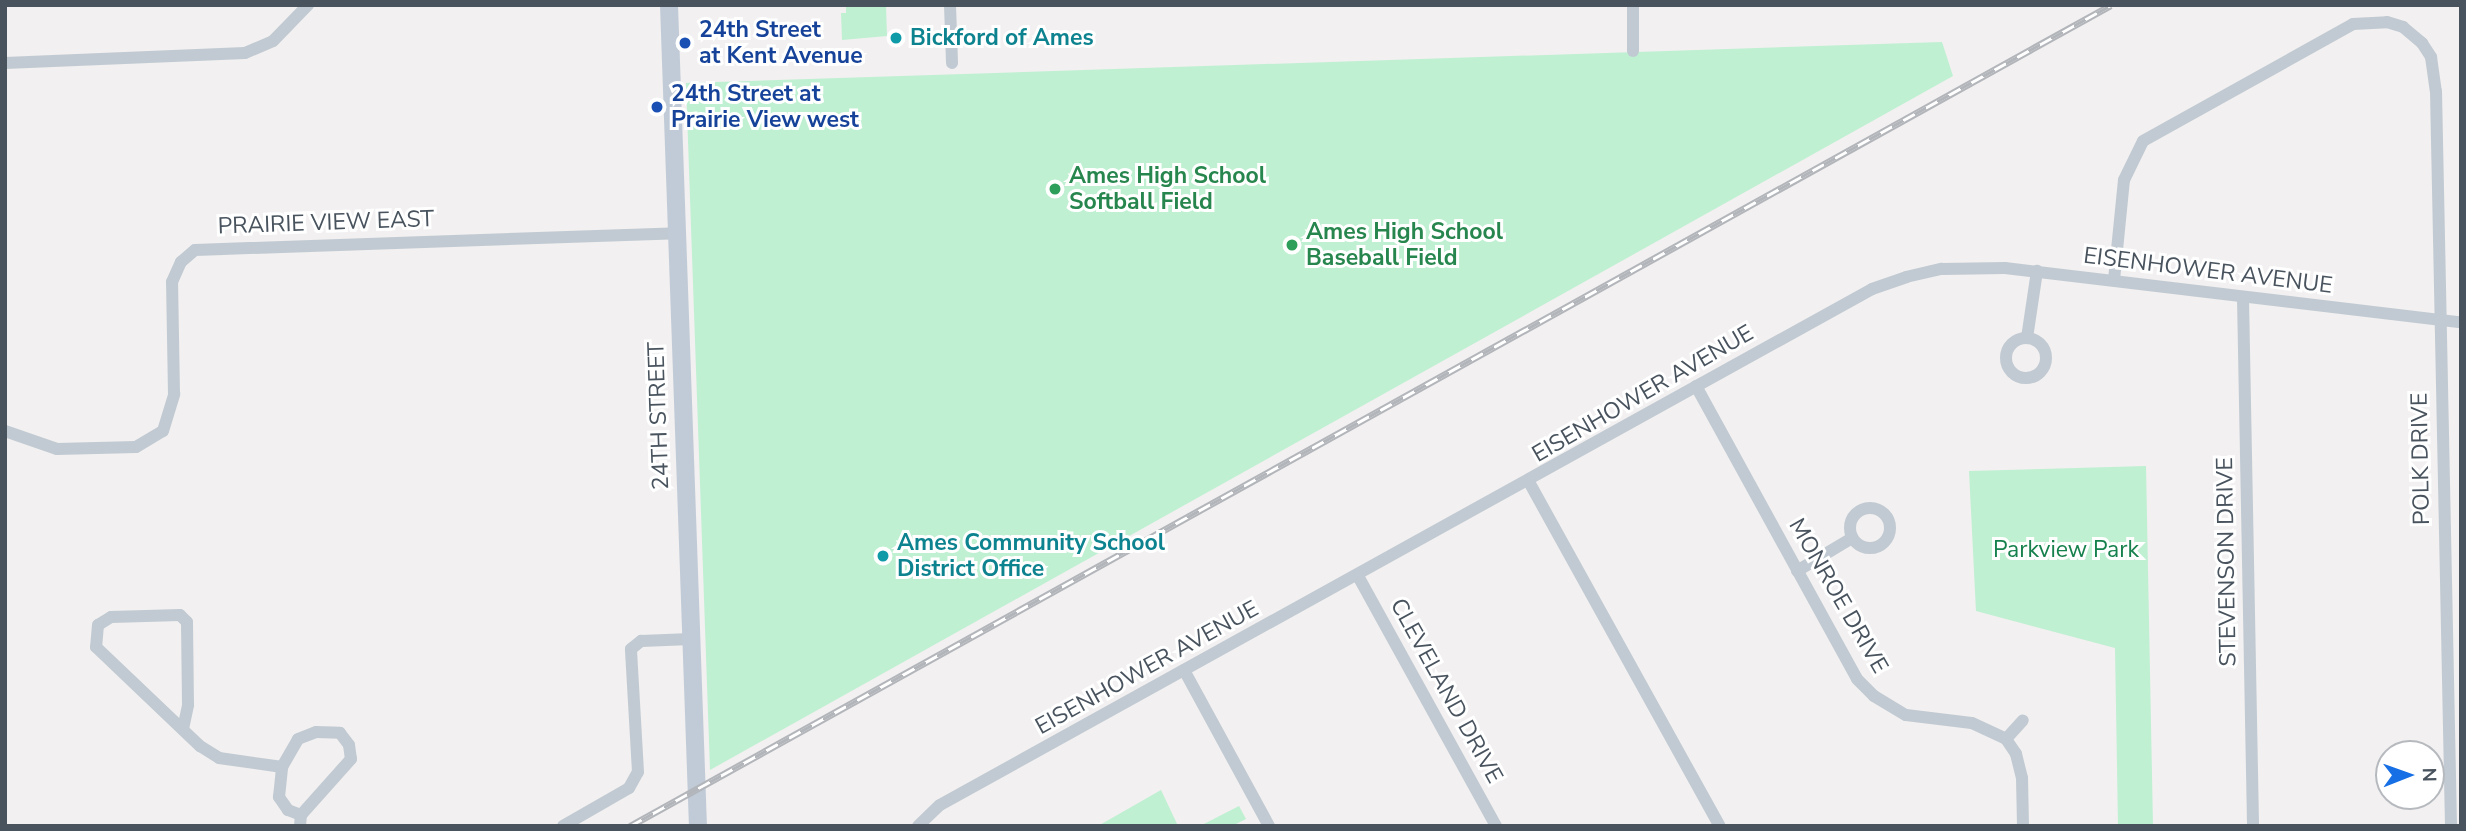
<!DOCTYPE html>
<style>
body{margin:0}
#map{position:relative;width:2466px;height:831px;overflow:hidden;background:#f2f0f0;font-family:"Nunito Sans",sans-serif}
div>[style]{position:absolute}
.green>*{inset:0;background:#bff0d2}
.street>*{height:12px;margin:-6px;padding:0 6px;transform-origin:6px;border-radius:6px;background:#c1cad2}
.street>.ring{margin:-6px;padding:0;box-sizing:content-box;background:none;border:12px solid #c1cad2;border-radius:50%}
.secondary>*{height:18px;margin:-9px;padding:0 9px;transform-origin:9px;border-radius:9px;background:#c1cbd7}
.rail>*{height:7px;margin-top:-3.5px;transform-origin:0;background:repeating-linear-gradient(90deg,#fff 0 13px,#b2b5ba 0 26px);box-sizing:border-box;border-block:2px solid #b2b5ba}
.dots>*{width:19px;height:19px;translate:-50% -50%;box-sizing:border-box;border:4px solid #fff;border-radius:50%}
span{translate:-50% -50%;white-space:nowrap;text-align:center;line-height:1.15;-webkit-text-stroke:6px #fff;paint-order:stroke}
.transit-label{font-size:23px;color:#164399;font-weight:700}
.left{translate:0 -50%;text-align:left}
.culture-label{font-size:23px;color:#0d838f;font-weight:700}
.leisure-label{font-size:23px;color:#27864d;font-weight:700}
.street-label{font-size:23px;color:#48535e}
.park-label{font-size:23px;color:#16814d}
.frame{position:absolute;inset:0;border:7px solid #48535e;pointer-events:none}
.north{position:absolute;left:2375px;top:740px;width:70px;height:70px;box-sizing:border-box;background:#fff;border:2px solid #b6babf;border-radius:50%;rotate:89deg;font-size:19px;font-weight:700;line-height:28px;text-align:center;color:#48535e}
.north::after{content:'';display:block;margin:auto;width:24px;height:32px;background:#176fe5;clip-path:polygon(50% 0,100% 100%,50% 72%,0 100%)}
</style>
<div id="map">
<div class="green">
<div style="clip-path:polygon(846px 5px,886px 5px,887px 36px,842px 40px,841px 13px,846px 13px)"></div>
<div style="clip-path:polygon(1942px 42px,1953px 76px,710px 770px,686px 83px)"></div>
<div style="clip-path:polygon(2146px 466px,2153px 826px,2118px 826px,2115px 648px,1976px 611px,1969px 471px)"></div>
<div style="clip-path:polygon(1161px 790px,1178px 826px,1098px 826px)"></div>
<div style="clip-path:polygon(1239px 806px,1246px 819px,1232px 826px,1200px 826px)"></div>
</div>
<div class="street">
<div style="left:950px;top:5px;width:58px;rotate:88deg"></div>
<div style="left:1633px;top:5px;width:46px;rotate:90deg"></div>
<div style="left:5px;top:63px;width:240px;rotate:-2.4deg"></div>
<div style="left:245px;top:53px;width:30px;rotate:-23deg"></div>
<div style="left:273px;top:41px;width:50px;rotate:-45.8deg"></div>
<div style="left:2114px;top:280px;width:100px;rotate:-84.3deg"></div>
<div style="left:2124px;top:180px;width:43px;rotate:-64deg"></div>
<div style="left:2143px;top:141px;width:240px;rotate:-29.1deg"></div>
<div style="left:2353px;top:24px;width:34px;rotate:-3deg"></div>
<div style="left:2387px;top:22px;width:17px;rotate:17deg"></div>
<div style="left:2403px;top:27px;width:25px;rotate:40deg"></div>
<div style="left:2422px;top:43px;width:17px;rotate:57deg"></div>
<div style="left:2431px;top:57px;width:34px;rotate:82deg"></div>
<div style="left:2436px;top:91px;width:735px;rotate:88.83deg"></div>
<div style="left:2243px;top:298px;width:528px;rotate:88.91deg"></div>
<div style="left:2027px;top:338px;width:68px;rotate:-81.5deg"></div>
<div class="ring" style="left:2006px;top:338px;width:28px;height:28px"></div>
<div style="left:1696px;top:386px;width:334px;rotate:61.2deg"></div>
<div style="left:1857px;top:679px;width:24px;rotate:45deg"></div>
<div style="left:1874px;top:696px;width:37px;rotate:31deg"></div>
<div style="left:1906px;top:715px;width:66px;rotate:6.9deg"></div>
<div style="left:1972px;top:723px;width:38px;rotate:25deg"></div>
<div style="left:2006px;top:739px;width:18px;rotate:56deg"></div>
<div style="left:2016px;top:754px;width:25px;rotate:76deg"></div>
<div style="left:2022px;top:778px;width:48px;rotate:88.8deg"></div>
<div style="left:5px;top:431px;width:55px;rotate:19.1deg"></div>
<div style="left:57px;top:449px;width:79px;rotate:-1.5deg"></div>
<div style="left:136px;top:447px;width:31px;rotate:-31deg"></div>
<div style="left:163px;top:431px;width:39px;rotate:-73deg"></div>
<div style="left:174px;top:394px;width:112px;rotate:-91deg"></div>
<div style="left:172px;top:282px;width:22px;rotate:-66deg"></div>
<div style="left:181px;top:262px;width:18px;rotate:-41deg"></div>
<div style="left:195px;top:250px;width:483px;rotate:-2deg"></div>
<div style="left:1529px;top:482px;width:393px;rotate:61deg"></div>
<div class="ring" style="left:1850px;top:508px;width:28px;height:28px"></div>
<div style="left:1797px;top:571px;width:64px;rotate:-31deg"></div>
<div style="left:1358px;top:576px;width:286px;rotate:61.1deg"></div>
<div style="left:1184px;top:670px;width:178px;rotate:61.4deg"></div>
<div style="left:183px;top:729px;width:25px;rotate:-78deg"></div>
<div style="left:188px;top:705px;width:83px;rotate:-90.7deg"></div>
<div style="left:187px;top:622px;width:10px;rotate:-135deg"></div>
<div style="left:180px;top:615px;width:69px;rotate:178.3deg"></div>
<div style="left:111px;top:617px;width:15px;rotate:148deg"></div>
<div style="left:98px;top:625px;width:22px;rotate:95deg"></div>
<div style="left:96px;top:647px;width:144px;rotate:43.6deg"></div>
<div style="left:200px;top:746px;width:22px;rotate:32deg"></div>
<div style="left:219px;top:758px;width:64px;rotate:8.1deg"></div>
<div style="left:2006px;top:739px;width:25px;rotate:-48deg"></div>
<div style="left:300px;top:826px;width:11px;rotate:-85deg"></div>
<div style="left:301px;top:815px;width:14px;rotate:-159deg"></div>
<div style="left:288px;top:810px;width:16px;rotate:-125deg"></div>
<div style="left:279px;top:797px;width:30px;rotate:-84deg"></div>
<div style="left:282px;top:767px;width:32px;rotate:-60deg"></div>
<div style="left:298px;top:739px;width:19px;rotate:-21deg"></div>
<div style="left:316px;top:732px;width:24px;rotate:2deg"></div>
<div style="left:340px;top:733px;width:15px;rotate:53deg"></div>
<div style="left:349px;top:745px;width:14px;rotate:82deg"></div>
<div style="left:351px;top:759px;width:75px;rotate:131.8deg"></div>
<div style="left:563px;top:826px;width:76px;rotate:-29.9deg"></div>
<div style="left:629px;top:788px;width:18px;rotate:-61deg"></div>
<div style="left:638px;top:772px;width:123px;rotate:-93.3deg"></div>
<div style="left:631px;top:649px;width:13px;rotate:-39deg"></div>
<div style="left:641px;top:641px;width:50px;rotate:-2.3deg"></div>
<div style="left:918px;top:826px;width:30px;rotate:-44deg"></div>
<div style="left:940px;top:805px;width:1065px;rotate:-28.97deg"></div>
<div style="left:1872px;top:289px;width:36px;rotate:-19deg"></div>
<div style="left:1906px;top:277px;width:37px;rotate:-13deg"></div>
<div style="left:1942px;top:269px;width:63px;rotate:-0.9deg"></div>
<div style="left:2005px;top:268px;width:459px;rotate:6.8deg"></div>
</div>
<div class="secondary">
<div style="left:669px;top:5px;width:822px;rotate:87.98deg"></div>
</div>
<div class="rail">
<div style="left:630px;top:826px;width:1693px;rotate:-29deg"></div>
</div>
<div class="dots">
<div style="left:896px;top:38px;background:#0f9aa8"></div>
<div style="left:685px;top:43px;background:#1a4fb4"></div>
<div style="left:657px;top:107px;background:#1a4fb4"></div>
<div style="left:1055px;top:189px;background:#2e9e5b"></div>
<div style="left:1292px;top:245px;background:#2e9e5b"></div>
<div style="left:883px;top:556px;background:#0f9aa8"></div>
</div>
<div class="transit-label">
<span class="left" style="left:699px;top:43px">24th Street<br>at Kent Avenue</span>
<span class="left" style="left:671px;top:107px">24th Street at<br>Prairie View west</span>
</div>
<div class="culture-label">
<span class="left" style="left:910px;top:38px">Bickford of Ames</span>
<span class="left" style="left:897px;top:556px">Ames Community School<br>District Office</span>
</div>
<div class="leisure-label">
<span class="left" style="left:1069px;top:189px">Ames High School<br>Softball Field</span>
<span class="left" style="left:1306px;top:245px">Ames High School<br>Baseball Field</span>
</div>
<div class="street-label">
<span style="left:326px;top:223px;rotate:-2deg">PRAIRIE VIEW EAST</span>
<span style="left:2208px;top:271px;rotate:7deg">EISENHOWER AVENUE</span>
<span style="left:1643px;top:394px;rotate:-30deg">EISENHOWER AVENUE</span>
<span style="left:659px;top:416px;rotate:-92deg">24TH STREET</span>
<span style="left:2421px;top:459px;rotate:-91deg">POLK DRIVE</span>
<span style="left:2227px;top:562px;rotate:-91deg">STEVENSON DRIVE</span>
<span style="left:1838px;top:596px;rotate:60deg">MONROE DRIVE</span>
<span style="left:1147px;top:668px;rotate:-29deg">EISENHOWER AVENUE</span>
<span style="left:1446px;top:691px;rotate:61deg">CLEVELAND DRIVE</span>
</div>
<div class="park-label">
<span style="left:2066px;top:550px">Parkview Park</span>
</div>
<div class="frame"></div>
<div class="north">N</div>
</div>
